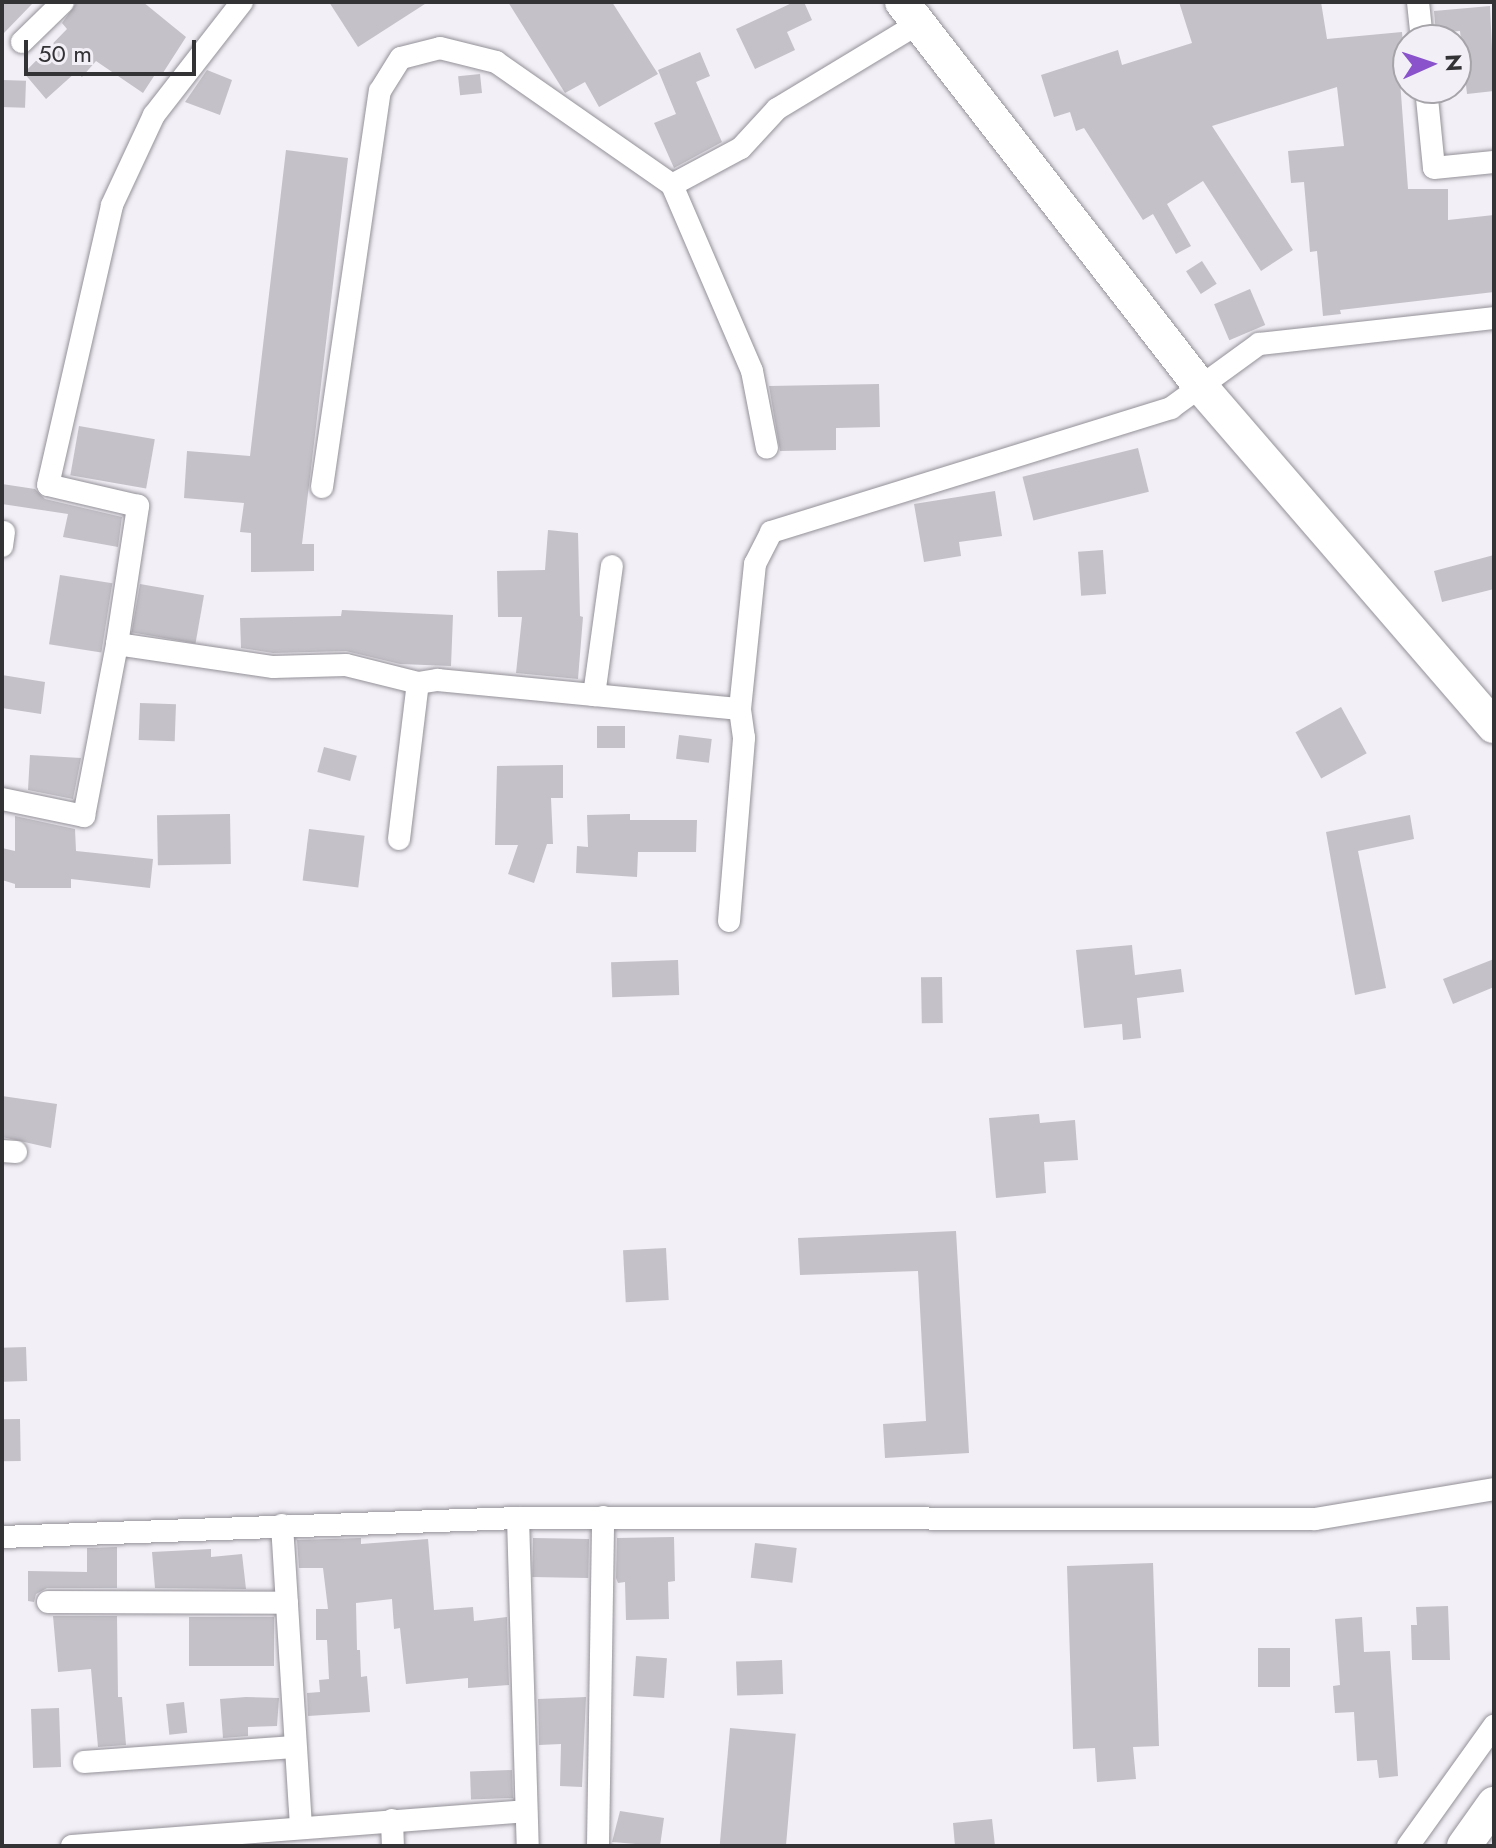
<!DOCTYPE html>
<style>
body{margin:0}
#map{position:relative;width:1496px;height:1848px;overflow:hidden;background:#f2eff6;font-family:Jost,sans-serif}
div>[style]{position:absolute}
.building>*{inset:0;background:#c4c1c8;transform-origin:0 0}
.roads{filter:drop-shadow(0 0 2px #949198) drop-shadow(0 0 2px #949198)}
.minor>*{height:22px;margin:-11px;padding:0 11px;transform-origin:11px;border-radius:11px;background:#fff}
.primary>*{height:34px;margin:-17px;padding:0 17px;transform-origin:17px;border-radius:17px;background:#fff}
span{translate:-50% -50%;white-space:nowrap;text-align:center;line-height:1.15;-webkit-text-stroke:6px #f2eff6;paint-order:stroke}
.frame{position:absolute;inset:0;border:4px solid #333235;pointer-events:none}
.north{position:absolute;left:1392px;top:24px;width:80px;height:80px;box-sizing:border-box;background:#f2eff6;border:2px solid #a6a3a9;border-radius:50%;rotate:87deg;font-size:22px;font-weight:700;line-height:32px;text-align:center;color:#333235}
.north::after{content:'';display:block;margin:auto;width:28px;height:36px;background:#8a53cb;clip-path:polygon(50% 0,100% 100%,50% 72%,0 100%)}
.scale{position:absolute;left:24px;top:40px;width:172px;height:36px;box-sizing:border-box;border:4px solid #333235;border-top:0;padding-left:10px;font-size:24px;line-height:28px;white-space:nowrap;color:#333235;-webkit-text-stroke:6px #f2eff6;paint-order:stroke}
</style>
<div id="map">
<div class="building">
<div style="clip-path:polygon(2px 2px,34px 2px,2px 35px)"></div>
<div style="clip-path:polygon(77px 2px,143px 2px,186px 37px,161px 76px,156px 73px,143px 93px,96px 61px,82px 77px,76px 72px,46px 99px,24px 73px,67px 29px,62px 23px)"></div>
<div style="clip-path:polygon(329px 2px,428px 2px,358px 47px)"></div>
<div style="clip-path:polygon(508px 2px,612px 2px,658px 74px,599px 107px,585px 82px,565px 93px)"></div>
<div style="clip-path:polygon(794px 2px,804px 2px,812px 20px,787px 32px,795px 50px,755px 69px,736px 29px)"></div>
<div style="clip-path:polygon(1179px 2px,1321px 2px,1327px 39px,1402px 32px,1405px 67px,1399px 67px,1408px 189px,1448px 189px,1448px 220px,1494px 215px,1494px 292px,1340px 310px,1341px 314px,1323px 316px,1317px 251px,1310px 252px,1304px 182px,1291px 183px,1288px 151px,1344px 146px,1337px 87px,1212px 126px,1293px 250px,1261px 271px,1203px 181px,1167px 204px,1191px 246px,1176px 254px,1153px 214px,1143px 220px,1084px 128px,1076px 131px,1070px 112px,1054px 117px,1041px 75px,1118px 50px,1122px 65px,1192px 43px)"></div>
<div style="clip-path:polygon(1490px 6px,1494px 91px,1467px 94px,1460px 31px,1436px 33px,1434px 11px)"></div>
<div style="clip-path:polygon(700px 52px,710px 76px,696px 82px,722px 142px,674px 168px,654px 123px,676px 114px,658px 70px)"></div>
<div style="clip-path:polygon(207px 70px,232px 80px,220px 115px,185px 102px)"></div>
<div style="left:480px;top:74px;width:19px;height:22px;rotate:84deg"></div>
<div style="left:2px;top:80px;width:24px;height:27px;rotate:2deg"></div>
<div style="clip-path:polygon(286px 150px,348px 158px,302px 544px,314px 544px,314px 571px,251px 572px,251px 533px,240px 532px,244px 503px,184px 498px,187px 451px,250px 456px)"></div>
<div style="left:1202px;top:261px;width:27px;height:19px;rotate:57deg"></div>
<div style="left:1250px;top:289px;width:39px;height:39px;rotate:67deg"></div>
<div style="clip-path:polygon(879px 384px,880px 427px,836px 428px,836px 450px,780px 451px,769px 386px)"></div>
<div style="left:79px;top:426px;width:77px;height:50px;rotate:10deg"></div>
<div style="left:1138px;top:448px;width:45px;height:119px;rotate:76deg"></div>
<div style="clip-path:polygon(2px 484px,35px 489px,45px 499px,122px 517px,118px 547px,63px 537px,68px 514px,2px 504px)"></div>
<div style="clip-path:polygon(995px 491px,1002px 536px,959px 542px,961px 556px,924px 562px,914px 504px)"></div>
<div style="clip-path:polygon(548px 530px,578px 533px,580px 616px,583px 617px,578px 679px,516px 673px,522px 617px,498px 617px,497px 571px,545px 570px)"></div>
<div style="left:1103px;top:550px;width:44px;height:25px;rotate:86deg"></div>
<div style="clip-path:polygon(1494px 555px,1494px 589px,1442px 602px,1434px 571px)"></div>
<div style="left:60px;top:575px;width:53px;height:70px;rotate:9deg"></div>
<div style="left:140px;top:584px;width:65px;height:49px;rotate:10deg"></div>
<div style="clip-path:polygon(342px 610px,453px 615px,451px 666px,400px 664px,346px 651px,273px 653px,241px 648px,240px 618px,341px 616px)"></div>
<div style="clip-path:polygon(2px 675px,45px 682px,41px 714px,2px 708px)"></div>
<div style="left:140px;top:703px;width:36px;height:37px;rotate:2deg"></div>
<div style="left:1341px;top:707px;width:53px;height:52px;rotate:61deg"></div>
<div style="left:625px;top:726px;width:22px;height:28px;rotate:90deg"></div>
<div style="left:679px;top:735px;width:33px;height:24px;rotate:7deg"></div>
<div style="left:324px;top:747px;width:34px;height:26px;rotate:15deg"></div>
<div style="clip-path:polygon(30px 755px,81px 758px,73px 799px,28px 790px)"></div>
<div style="clip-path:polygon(563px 765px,563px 798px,551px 798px,553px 844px,547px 844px,534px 883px,508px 874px,518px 845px,495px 845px,497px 766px)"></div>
<div style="left:230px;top:814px;width:50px;height:73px;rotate:89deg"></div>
<div style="clip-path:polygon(630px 814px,630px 820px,697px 820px,696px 852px,638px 852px,637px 877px,576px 873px,577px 846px,588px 847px,587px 815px)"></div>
<div style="clip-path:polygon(1410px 815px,1414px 839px,1358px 851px,1386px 988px,1355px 995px,1326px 832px)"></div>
<div style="clip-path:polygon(15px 816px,75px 829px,76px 851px,153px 859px,150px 888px,71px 879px,71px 888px,15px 888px,15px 884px,2px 880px,2px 848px,15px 851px)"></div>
<div style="left:309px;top:829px;width:56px;height:52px;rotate:7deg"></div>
<div style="clip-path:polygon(1132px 945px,1135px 975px,1181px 969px,1184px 992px,1137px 998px,1141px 1038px,1123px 1040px,1122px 1024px,1084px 1028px,1076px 950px)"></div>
<div style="clip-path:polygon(1494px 959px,1494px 987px,1453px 1004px,1443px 979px)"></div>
<div style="left:678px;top:960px;width:35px;height:67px;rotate:88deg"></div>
<div style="left:942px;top:977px;width:46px;height:21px;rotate:89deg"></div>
<div style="clip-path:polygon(2px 1096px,57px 1104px,51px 1148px,2px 1137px)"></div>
<div style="clip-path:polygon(1039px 1114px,1040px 1123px,1075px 1120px,1078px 1160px,1044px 1162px,1046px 1193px,996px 1198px,989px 1118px)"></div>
<div style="clip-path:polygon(956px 1231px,969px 1453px,885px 1458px,883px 1424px,926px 1421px,918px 1271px,800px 1275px,798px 1238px)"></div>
<div style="left:666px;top:1248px;width:52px;height:43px;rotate:87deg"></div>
<div style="left:26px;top:1347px;width:34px;height:24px;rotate:88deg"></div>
<div style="left:20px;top:1419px;width:42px;height:18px;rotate:89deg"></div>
<div style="clip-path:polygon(674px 1537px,675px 1581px,668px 1582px,669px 1619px,626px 1620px,625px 1582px,618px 1583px,616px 1578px,617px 1538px)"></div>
<div style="clip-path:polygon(361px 1538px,361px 1544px,428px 1539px,434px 1610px,473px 1607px,474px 1621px,507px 1617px,509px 1685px,468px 1688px,468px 1678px,406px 1684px,400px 1628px,394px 1629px,392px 1599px,356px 1603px,357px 1650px,360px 1650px,361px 1677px,367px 1676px,370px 1712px,308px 1716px,307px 1693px,320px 1692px,319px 1680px,329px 1679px,327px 1640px,316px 1640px,316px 1609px,328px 1609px,323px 1568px,299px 1568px,297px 1540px)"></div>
<div style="left:589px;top:1539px;width:39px;height:56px;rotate:91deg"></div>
<div style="left:755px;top:1543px;width:42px;height:35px;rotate:7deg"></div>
<div style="clip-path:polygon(117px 1547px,117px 1588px,47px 1588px,36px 1594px,34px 1602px,28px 1601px,28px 1571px,87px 1572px,87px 1548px)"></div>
<div style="clip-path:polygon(211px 1549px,211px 1557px,242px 1554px,246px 1589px,155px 1588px,152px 1552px)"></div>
<div style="clip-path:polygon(1153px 1563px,1159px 1746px,1133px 1747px,1136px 1779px,1097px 1782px,1095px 1748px,1073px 1749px,1067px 1566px)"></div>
<div style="clip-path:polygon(1448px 1606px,1450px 1660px,1412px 1660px,1411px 1625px,1417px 1625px,1416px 1607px)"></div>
<div style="clip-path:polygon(53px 1616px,117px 1616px,118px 1697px,122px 1697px,126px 1745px,98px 1747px,91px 1669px,58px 1672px)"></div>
<div style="left:189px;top:1617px;width:85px;height:49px"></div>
<div style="clip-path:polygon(1362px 1617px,1364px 1652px,1390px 1651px,1398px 1776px,1379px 1778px,1377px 1760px,1357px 1761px,1354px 1712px,1335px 1713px,1333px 1686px,1340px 1685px,1335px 1619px)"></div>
<div style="left:1258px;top:1648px;width:32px;height:39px"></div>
<div style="left:636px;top:1656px;width:31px;height:40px;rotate:4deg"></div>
<div style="left:782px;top:1660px;width:34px;height:46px;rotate:88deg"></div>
<div style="clip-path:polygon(246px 1697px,279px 1698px,277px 1726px,248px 1727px,248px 1736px,223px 1738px,220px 1699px)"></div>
<div style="clip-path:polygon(586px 1697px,582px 1787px,560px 1786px,561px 1744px,539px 1745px,538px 1699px)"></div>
<div style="left:184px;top:1702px;width:31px;height:18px;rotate:84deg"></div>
<div style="left:59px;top:1708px;width:59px;height:28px;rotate:88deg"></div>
<div style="left:730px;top:1728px;width:66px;height:118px;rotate:5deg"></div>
<div style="left:512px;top:1770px;width:28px;height:42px;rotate:88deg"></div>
<div style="clip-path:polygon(620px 1811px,664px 1818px,660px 1846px,612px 1842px)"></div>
<div style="clip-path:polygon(992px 1819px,995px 1846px,955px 1846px,953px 1823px)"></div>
</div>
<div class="roads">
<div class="minor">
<div style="left:1418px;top:2px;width:38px;rotate:84deg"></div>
<div style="left:22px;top:42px;width:57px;rotate:-44.3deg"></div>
<div style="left:1426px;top:88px;width:80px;rotate:84.3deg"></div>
<div style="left:1434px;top:168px;width:60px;rotate:-5.7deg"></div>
<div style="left:672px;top:185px;width:202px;rotate:66.7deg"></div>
<div style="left:752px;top:371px;width:78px;rotate:79deg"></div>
<div style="left:322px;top:487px;width:400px;rotate:-81.7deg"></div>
<div style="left:380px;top:91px;width:39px;rotate:-58deg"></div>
<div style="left:401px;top:58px;width:40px;rotate:-14.4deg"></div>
<div style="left:440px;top:48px;width:58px;rotate:14deg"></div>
<div style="left:496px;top:62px;width:215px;rotate:34.9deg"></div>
<div style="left:672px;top:185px;width:78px;rotate:-28.2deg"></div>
<div style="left:741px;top:148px;width:53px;rotate:-47.3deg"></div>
<div style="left:777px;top:109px;width:166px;rotate:-31.2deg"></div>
<div style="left:2px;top:546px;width:14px;rotate:-82deg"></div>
<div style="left:117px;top:644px;width:158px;rotate:8.4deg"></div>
<div style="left:273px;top:667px;width:73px;rotate:-1.6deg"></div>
<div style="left:346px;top:665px;width:74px;rotate:14deg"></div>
<div style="left:418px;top:683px;width:20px;rotate:-9deg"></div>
<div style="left:438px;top:680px;width:303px;rotate:5.5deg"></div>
<div style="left:594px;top:695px;width:130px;rotate:-82.1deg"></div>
<div style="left:2px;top:799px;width:84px;rotate:11.7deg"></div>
<div style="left:84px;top:816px;width:175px;rotate:-79.1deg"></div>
<div style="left:117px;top:644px;width:140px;rotate:-81.3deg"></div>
<div style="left:138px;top:506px;width:92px;rotate:-166.9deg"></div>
<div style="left:48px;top:485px;width:287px;rotate:-77.1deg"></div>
<div style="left:112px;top:205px;width:99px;rotate:-65deg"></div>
<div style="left:154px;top:115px;width:143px;rotate:-52.1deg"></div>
<div style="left:399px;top:839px;width:157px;rotate:-83.1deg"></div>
<div style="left:729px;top:921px;width:184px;rotate:-85.3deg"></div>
<div style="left:744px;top:738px;width:29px;rotate:-98deg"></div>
<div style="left:740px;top:709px;width:146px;rotate:-84.1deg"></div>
<div style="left:755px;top:564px;width:36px;rotate:-63deg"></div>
<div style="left:771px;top:532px;width:419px;rotate:-17.2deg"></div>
<div style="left:1171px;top:408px;width:109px;rotate:-36deg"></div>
<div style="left:1259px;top:344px;width:236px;rotate:-6.3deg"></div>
<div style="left:2px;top:1151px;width:14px;rotate:4deg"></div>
<div style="left:518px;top:1518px;width:328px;rotate:88.3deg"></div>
<div style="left:282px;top:1525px;width:303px;rotate:86.4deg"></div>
<div style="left:2px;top:1537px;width:516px;rotate:-2.11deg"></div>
<div style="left:518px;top:1518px;width:797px;rotate:0.07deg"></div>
<div style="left:1315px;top:1519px;width:181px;rotate:-9.5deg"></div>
<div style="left:48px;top:1602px;width:239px;rotate:0.2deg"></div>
<div style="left:84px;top:1762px;width:210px;rotate:-4.1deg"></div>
<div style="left:392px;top:1820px;width:26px;rotate:88deg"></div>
<div style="left:72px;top:1846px;width:454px;rotate:-4.4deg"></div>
<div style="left:598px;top:1846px;width:329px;rotate:-89.1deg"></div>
<div style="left:1408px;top:1846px;width:148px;rotate:-54.4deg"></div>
</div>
<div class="primary">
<div style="left:902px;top:2px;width:487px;rotate:52.2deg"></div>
<div style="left:1201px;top:387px;width:448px;rotate:49.2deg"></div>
<div style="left:1464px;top:1846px;width:52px;rotate:-54.5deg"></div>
</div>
</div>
<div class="frame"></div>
<div class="north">N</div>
<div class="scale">50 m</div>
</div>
